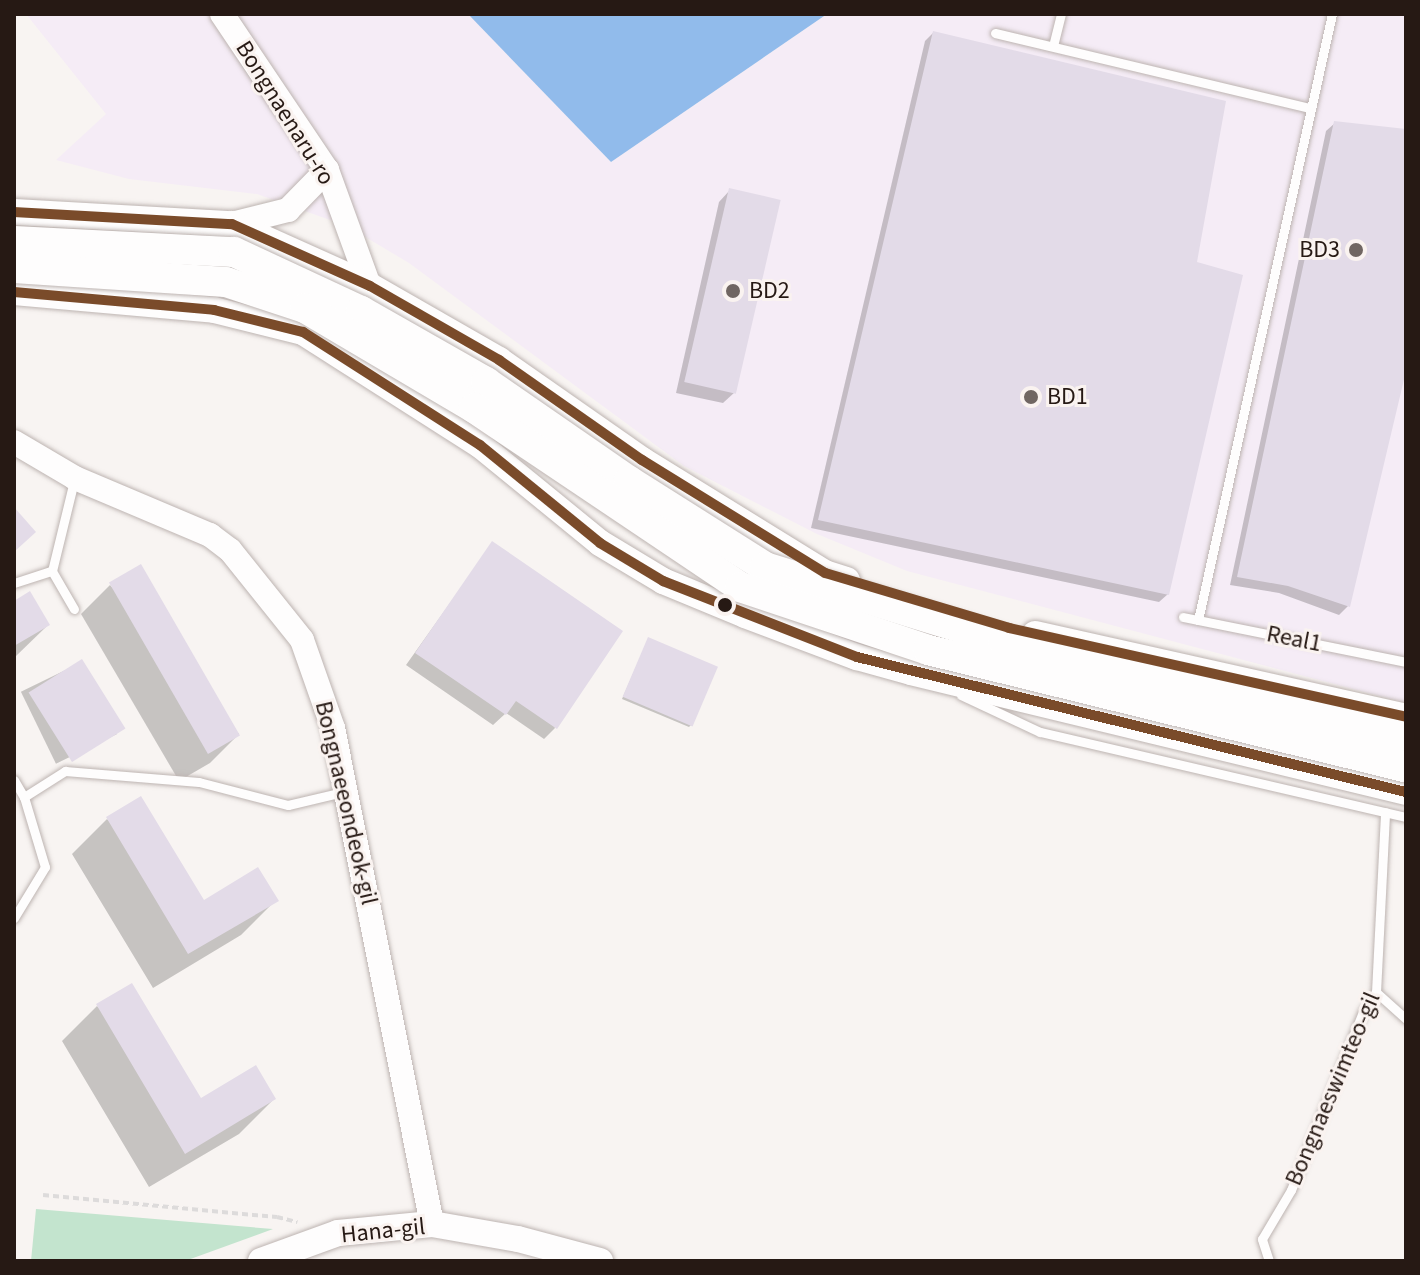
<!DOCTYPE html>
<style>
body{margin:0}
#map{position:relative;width:1420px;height:1275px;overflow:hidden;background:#f8f4f2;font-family:"Source Sans 3",sans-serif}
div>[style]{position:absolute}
.industrial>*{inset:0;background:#f5ecf6}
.green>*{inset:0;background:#c3e4ce}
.water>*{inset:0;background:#91bbeb}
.shadow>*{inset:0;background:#0003;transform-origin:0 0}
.building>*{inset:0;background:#e3dbe8;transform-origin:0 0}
.path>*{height:4px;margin-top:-2px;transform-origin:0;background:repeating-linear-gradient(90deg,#dddbdb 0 6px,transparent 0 10px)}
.roads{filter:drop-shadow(0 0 2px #bdb4b1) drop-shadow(0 0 2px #bdb4b1)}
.service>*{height:9px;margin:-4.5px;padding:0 4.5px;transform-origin:4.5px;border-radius:4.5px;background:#fefdfd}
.tertiary>*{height:24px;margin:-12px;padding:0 12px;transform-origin:12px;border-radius:12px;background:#fefdfd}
.secondary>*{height:26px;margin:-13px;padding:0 13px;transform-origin:13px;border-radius:13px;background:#fefdfd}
.bridges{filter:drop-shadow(0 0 2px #bdb4b1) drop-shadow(0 0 2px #bdb4b1)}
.trunk-bridge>*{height:30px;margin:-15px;padding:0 15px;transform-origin:15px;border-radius:15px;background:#fefdfd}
.bus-1>*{height:10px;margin:-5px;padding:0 5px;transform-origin:5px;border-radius:5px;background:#7a4b2a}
.dots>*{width:22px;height:22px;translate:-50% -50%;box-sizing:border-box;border:4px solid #faf3f0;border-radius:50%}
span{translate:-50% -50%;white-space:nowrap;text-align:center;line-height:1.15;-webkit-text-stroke:6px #faf3f0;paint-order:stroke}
.street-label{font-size:24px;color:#261914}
.poi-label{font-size:24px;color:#261914}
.right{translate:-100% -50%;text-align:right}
.left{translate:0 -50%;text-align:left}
.frame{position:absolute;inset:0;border:16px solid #261914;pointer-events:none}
</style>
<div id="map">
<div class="industrial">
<div style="clip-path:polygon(26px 14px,468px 14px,611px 162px,827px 14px,1406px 14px,1406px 703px,907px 571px,817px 534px,684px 466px,409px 263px,347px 226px,257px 194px,129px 179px,56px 160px,106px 114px)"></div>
</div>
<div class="green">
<div style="clip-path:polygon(36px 1209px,273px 1229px,185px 1261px,31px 1261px)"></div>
</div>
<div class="water">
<div style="clip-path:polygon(468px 14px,827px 14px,611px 162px)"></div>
</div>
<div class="shadow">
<div style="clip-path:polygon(933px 33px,1195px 264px,1168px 594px,1159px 602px,811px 528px,925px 41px)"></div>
<div style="clip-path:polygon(1335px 123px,1406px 132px,1406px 362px,1348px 606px,1339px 615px,1279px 593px,1230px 585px,1326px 131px)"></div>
<div style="clip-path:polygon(730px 190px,735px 392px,723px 403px,676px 393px,719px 202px)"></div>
<div style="clip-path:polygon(492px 544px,555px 728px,544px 739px,506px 713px,493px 725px,406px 665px)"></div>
<div style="clip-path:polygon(110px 585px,239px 734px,210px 763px,179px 781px,81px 614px)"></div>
<div style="clip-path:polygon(14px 603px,48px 625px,14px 658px)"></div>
<div style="clip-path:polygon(647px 642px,691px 725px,689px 727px,622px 699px)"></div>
<div style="left:82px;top:662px;width:80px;height:68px;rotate:64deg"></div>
<div style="clip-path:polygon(107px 819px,203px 902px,276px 900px,241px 935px,153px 988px,72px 854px)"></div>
<div style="clip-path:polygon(97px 1006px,200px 1100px,274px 1099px,239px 1134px,149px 1187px,62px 1041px)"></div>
</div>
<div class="building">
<div style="clip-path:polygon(933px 31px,1226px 101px,1197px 262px,1243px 275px,1169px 595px,818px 520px)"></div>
<div style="clip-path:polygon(1334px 121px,1406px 129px,1406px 371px,1350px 607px,1288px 586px,1237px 577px)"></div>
<div style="left:729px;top:188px;width:53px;height:199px;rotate:13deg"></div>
<div style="clip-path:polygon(14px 507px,36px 532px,14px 552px)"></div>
<div style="clip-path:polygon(492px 541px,623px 631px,557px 729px,516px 701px,506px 715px,415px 653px)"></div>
<div style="left:141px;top:564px;width:198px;height:37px;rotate:60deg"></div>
<div style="clip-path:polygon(30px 591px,50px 625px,14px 646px,14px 601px)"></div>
<div style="left:648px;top:637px;width:76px;height:65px;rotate:23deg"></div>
<div style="left:82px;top:659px;width:82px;height:63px;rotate:58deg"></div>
<div style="clip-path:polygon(141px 796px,204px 900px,258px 867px,279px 901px,188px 954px,106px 817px)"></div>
<div style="clip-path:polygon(132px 983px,201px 1098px,256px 1065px,276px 1099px,185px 1154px,96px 1004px)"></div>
</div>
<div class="path">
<div style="left:43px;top:1195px;width:235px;rotate:5.4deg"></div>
<div style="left:277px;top:1217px;width:21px;rotate:14deg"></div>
</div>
<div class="roads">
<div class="service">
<div style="left:995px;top:33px;width:325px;rotate:13.4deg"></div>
<div style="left:1053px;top:46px;width:33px;rotate:-76deg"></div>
<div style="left:14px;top:583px;width:40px;rotate:-18deg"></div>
<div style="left:74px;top:609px;width:44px;rotate:-120.1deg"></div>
<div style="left:52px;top:571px;width:93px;rotate:-76.3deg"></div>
<div style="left:1183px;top:617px;width:227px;rotate:11.4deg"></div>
<div style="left:1198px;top:620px;width:621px;rotate:-77.53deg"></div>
<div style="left:961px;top:695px;width:87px;rotate:25.1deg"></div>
<div style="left:1040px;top:732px;width:376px;rotate:13.1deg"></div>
<div style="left:14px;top:780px;width:20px;rotate:60deg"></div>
<div style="left:24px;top:797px;width:73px;rotate:73.3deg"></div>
<div style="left:45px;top:867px;width:60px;rotate:121.3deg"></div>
<div style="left:24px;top:797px;width:49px;rotate:-32.4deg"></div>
<div style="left:65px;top:771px;width:134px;rotate:4.7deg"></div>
<div style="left:199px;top:782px;width:92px;rotate:14.5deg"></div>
<div style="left:288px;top:805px;width:57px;rotate:-13.3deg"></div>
<div style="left:1376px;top:992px;width:40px;rotate:42deg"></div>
<div style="left:1269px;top:1261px;width:23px;rotate:-108deg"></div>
<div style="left:1262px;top:1239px;width:57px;rotate:-59.4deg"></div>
<div style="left:1291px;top:1190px;width:192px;rotate:-68deg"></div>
<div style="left:1363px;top:1012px;width:24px;rotate:-57deg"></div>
<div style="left:1376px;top:992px;width:180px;rotate:-87.1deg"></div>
</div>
<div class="tertiary">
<div style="left:222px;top:14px;width:188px;rotate:56.1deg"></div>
<div style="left:327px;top:170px;width:137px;rotate:70deg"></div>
<div style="left:232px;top:224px;width:58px;rotate:-14deg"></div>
<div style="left:288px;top:210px;width:56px;rotate:-45.7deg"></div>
<div style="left:14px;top:442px;width:71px;rotate:30.5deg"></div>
<div style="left:75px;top:478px;width:147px;rotate:22.9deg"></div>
<div style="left:210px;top:535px;width:25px;rotate:37deg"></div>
<div style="left:230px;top:550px;width:115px;rotate:51.3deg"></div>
<div style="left:302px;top:640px;width:93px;rotate:70.6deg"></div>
<div style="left:333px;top:728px;width:506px;rotate:78.71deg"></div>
</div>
<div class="secondary">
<div style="left:14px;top:212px;width:218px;rotate:3.2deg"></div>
<div style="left:232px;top:224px;width:151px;rotate:24.2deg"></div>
<div style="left:370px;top:286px;width:149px;rotate:29.8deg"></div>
<div style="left:499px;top:360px;width:174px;rotate:35deg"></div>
<div style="left:642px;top:460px;width:215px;rotate:31.7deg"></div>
<div style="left:825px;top:573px;width:23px;rotate:18deg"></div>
<div style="left:14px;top:292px;width:201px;rotate:5.1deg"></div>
<div style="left:214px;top:310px;width:92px;rotate:13.9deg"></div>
<div style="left:303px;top:332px;width:210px;rotate:32.6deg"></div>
<div style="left:480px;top:445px;width:155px;rotate:39.2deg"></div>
<div style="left:600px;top:543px;width:74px;rotate:31.1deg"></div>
<div style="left:663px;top:581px;width:89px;rotate:22.5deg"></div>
<div style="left:745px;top:615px;width:120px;rotate:20.6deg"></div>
<div style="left:857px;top:657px;width:56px;rotate:15.5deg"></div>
<div style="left:911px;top:672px;width:509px;rotate:13.63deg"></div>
<div style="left:1035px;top:634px;width:380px;rotate:12.6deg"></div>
<div style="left:261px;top:1261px;width:82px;rotate:-20deg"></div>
<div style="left:338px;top:1233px;width:94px;rotate:-5.5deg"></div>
<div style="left:432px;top:1224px;width:87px;rotate:9.9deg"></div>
<div style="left:518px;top:1239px;width:85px;rotate:15deg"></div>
</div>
</div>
<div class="bridges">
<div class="trunk-bridge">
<div style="left:14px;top:241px;width:220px;rotate:2.9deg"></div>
<div style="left:234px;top:252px;width:140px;rotate:24.9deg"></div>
<div style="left:361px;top:311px;width:144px;rotate:29.6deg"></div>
<div style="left:486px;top:382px;width:174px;rotate:34.7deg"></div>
<div style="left:629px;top:481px;width:161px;rotate:32.3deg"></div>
<div style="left:765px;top:567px;width:249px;rotate:17.3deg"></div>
<div style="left:1003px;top:641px;width:414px;rotate:13.4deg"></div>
<div style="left:14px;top:268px;width:212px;rotate:3.8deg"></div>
<div style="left:226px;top:282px;width:83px;rotate:18.2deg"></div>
<div style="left:305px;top:308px;width:196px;rotate:30.6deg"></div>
<div style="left:474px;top:408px;width:321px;rotate:33.9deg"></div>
<div style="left:740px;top:587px;width:198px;rotate:18.5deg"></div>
<div style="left:928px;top:650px;width:492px;rotate:13.8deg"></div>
</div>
</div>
<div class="bus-1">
<div style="left:14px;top:212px;width:218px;rotate:3.2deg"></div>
<div style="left:232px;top:224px;width:151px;rotate:24.2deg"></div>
<div style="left:370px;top:286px;width:149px;rotate:29.8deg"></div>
<div style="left:499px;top:360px;width:174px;rotate:35deg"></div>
<div style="left:642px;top:460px;width:215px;rotate:31.7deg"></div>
<div style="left:825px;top:573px;width:192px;rotate:16.6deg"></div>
<div style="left:1009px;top:628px;width:407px;rotate:12.6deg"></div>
<div style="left:14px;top:292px;width:201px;rotate:5.1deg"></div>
<div style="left:214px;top:310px;width:92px;rotate:13.9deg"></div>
<div style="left:303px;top:332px;width:210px;rotate:32.6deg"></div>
<div style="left:480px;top:445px;width:155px;rotate:39.2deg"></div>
<div style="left:600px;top:543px;width:74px;rotate:31.1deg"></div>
<div style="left:663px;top:581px;width:208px;rotate:21.4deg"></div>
<div style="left:857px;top:657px;width:565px;rotate:13.82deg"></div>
</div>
<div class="dots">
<div style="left:1356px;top:250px;background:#706662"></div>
<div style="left:733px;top:291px;background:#706662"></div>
<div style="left:1031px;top:397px;background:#706662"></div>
<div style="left:725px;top:605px;background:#261914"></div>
</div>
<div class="street-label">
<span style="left:285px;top:113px;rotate:58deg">Bongnaenaru-ro</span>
<span style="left:1294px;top:639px;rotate:11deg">Real1</span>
<span style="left:346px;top:803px;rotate:77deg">Bongnaeeondeok-gil</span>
<span style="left:1333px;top:1089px;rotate:-67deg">Bongnaeswimteo-gil</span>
<span style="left:383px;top:1231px;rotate:-6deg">Hana-gil</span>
</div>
<div class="poi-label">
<span class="right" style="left:1340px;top:250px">BD3</span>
<span class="left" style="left:749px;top:291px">BD2</span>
<span class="left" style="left:1047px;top:397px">BD1</span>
</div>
<div class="frame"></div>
</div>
